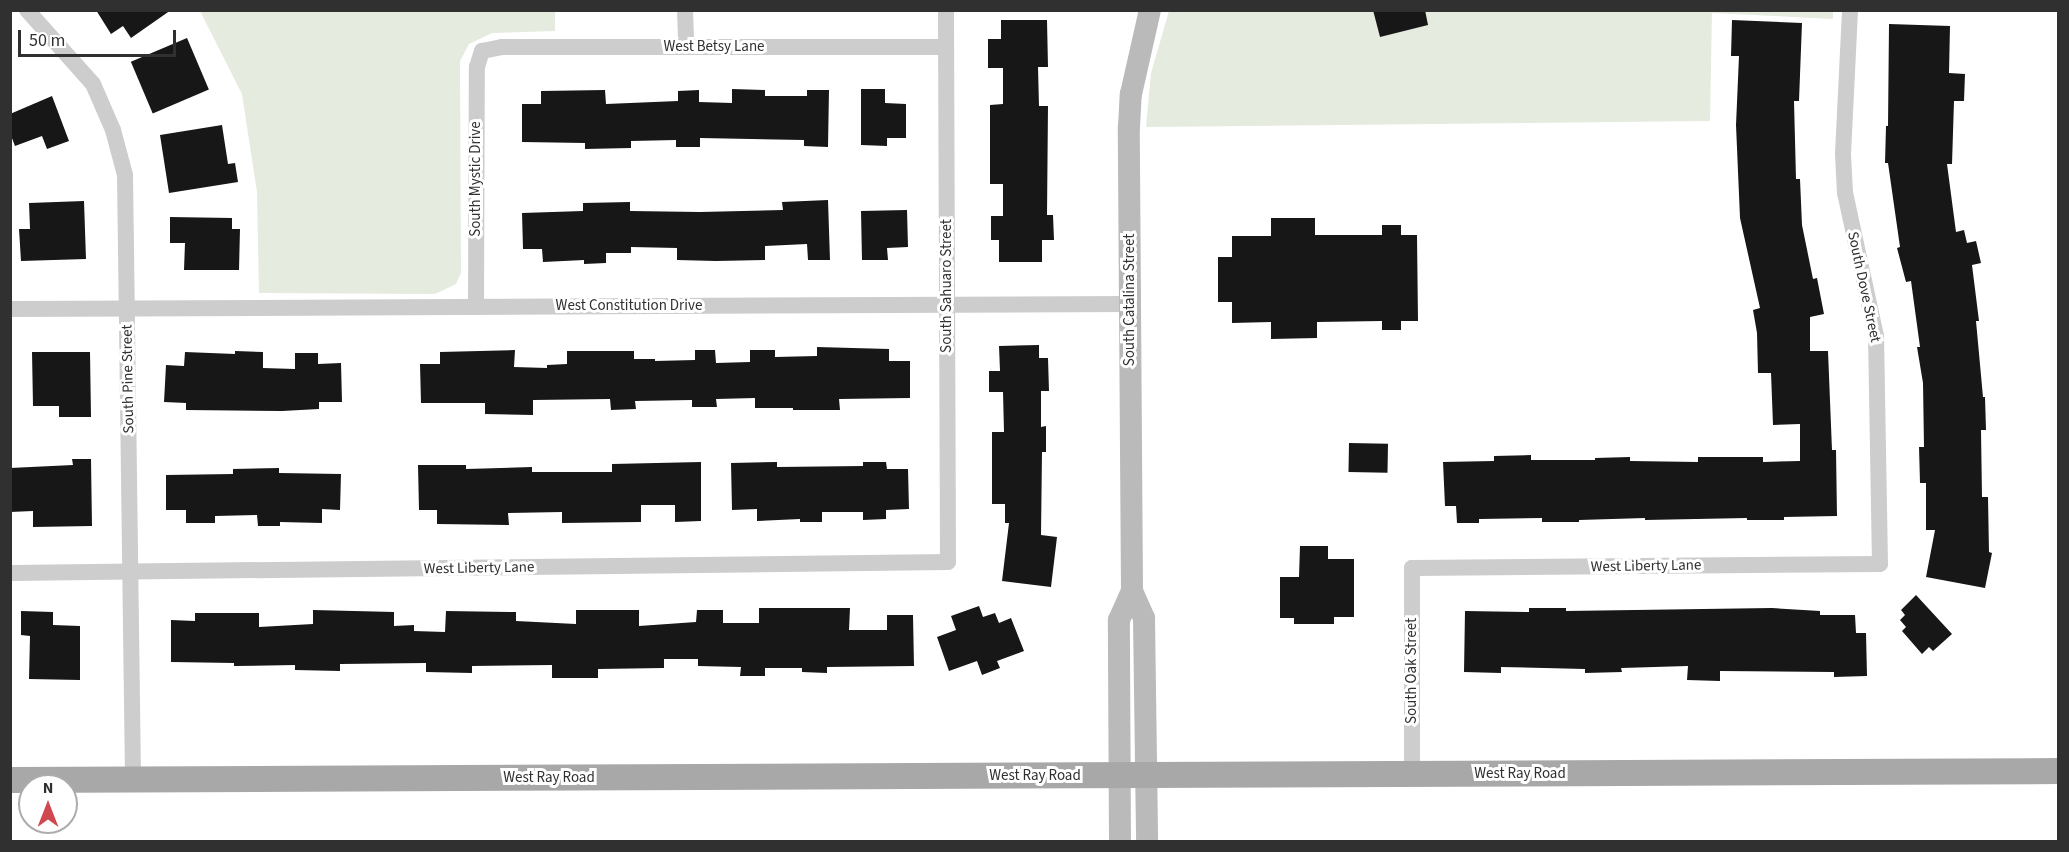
<!DOCTYPE html>
<style>
body{margin:0}
#map{position:relative;width:2069px;height:852px;overflow:hidden;background:#fff;font-family:"Source Sans 3",sans-serif}
div>[style]{position:absolute}
.green>*{inset:0;background:#e5ebdf}
.building>*{inset:0;background:#171717;transform-origin:0 0}
.street>*{height:16px;margin:-8px;padding:0 8px;transform-origin:8px;border-radius:8px;background:#cdcdcd}
.secondary>*{height:22px;margin:-11px;padding:0 11px;transform-origin:11px;border-radius:11px;background:#bababa}
.primary>*{height:26px;margin:-13px;padding:0 13px;transform-origin:13px;border-radius:13px;background:#a8a8a8}
span{translate:-50% -50%;white-space:nowrap;text-align:center;line-height:1.15;-webkit-text-stroke:6px #fff;paint-order:stroke}
.street-label{font-size:15px;color:#303030}
.frame{position:absolute;inset:0;border:12px solid #303030;pointer-events:none}
.north{position:absolute;left:18px;top:774px;width:60px;height:60px;box-sizing:border-box;background:#fff;border:2px solid #acacac;border-radius:50%;rotate:0deg;font-size:16px;font-weight:700;line-height:24px;text-align:center;color:#303030}
.north::after{content:'';display:block;margin:auto;width:21px;height:27px;background:#d0484f;clip-path:polygon(50% 0,100% 100%,50% 72%,0 100%)}
.scale{position:absolute;left:18px;top:30px;width:158px;height:27px;box-sizing:border-box;border:3px solid #303030;border-top:0;padding-left:8px;font-size:18px;line-height:21px;white-space:nowrap;color:#303030;-webkit-text-stroke:4px #fff;paint-order:stroke}
</style>
<div id="map">
<div class="green">
<div style="clip-path:polygon(200px 11px,555px 11px,555px 31px,492px 33px,469px 44px,460px 61px,461px 273px,456px 284px,435px 294px,259px 293px,257px 192px,242px 94px)"></div>
<div style="clip-path:polygon(1169px 11px,1833px 11px,1833px 19px,1712px 13px,1710px 121px,1146px 127px,1151px 73px)"></div>
</div>
<div class="building">
<div style="clip-path:polygon(96px 10px,171px 10px,131px 38px,123px 26px,111px 34px)"></div>
<div style="clip-path:polygon(1373px 10px,1425px 10px,1428px 25px,1380px 37px)"></div>
<div style="clip-path:polygon(1001px 20px,1047px 20px,1048px 67px,1038px 67px,1039px 106px,1048px 106px,1047px 215px,1053px 215px,1054px 240px,1042px 240px,1042px 262px,999px 262px,999px 240px,991px 240px,991px 216px,1003px 216px,1003px 184px,990px 184px,990px 105px,1003px 104px,1003px 68px,988px 68px,988px 39px,1001px 39px)"></div>
<div style="clip-path:polygon(1732px 20px,1802px 23px,1799px 101px,1794px 101px,1796px 179px,1800px 179px,1802px 225px,1813px 279px,1817px 278px,1824px 314px,1810px 317px,1810px 351px,1828px 351px,1832px 450px,1836px 450px,1837px 516px,1784px 517px,1784px 520px,1747px 520px,1747px 518px,1645px 520px,1645px 518px,1579px 520px,1579px 522px,1542px 522px,1542px 518px,1479px 519px,1479px 523px,1457px 523px,1456px 506px,1445px 506px,1443px 462px,1494px 461px,1494px 456px,1531px 455px,1531px 460px,1595px 460px,1595px 458px,1630px 457px,1630px 461px,1698px 462px,1698px 457px,1763px 457px,1763px 462px,1800px 461px,1800px 424px,1773px 425px,1771px 373px,1758px 373px,1757px 333px,1753px 310px,1760px 308px,1740px 218px,1736px 125px,1739px 56px,1731px 56px)"></div>
<div style="clip-path:polygon(1889px 24px,1950px 26px,1949px 73px,1965px 74px,1964px 101px,1954px 101px,1952px 164px,1947px 164px,1956px 232px,1964px 230px,1967px 243px,1976px 241px,1981px 263px,1972px 265px,1979px 321px,1976px 321px,1983px 397px,1985px 397px,1986px 430px,1981px 430px,1982px 497px,1988px 497px,1989px 552px,1992px 553px,1985px 588px,1926px 577px,1935px 530px,1926px 530px,1926px 483px,1920px 483px,1919px 447px,1924px 447px,1923px 383px,1917px 347px,1920px 347px,1911px 281px,1906px 282px,1897px 248px,1900px 247px,1888px 163px,1885px 163px,1886px 126px,1888px 126px)"></div>
<div style="left:187px;top:38px;width:56px;height:61px;rotate:67deg"></div>
<div style="clip-path:polygon(732px 89px,765px 90px,765px 96px,807px 96px,807px 90px,829px 90px,828px 147px,804px 146px,804px 140px,700px 138px,700px 147px,676px 147px,676px 140px,631px 141px,631px 148px,585px 149px,585px 143px,522px 142px,522px 104px,541px 104px,541px 91px,605px 90px,606px 104px,678px 101px,678px 91px,699px 90px,699px 102px,732px 103px)"></div>
<div style="clip-path:polygon(861px 89px,885px 89px,885px 103px,906px 104px,906px 138px,887px 138px,887px 146px,861px 145px)"></div>
<div style="clip-path:polygon(52px 96px,69px 141px,47px 149px,42px 136px,15px 146px,10px 133px,10px 114px)"></div>
<div style="clip-path:polygon(222px 125px,228px 164px,235px 163px,238px 182px,169px 193px,160px 135px)"></div>
<div style="clip-path:polygon(828px 200px,830px 260px,808px 260px,807px 244px,765px 246px,765px 260px,716px 261px,677px 260px,677px 248px,631px 247px,631px 253px,606px 253px,606px 263px,584px 264px,584px 260px,543px 262px,542px 249px,523px 249px,522px 213px,583px 211px,583px 203px,630px 202px,630px 211px,700px 212px,783px 210px,782px 202px)"></div>
<div style="clip-path:polygon(84px 201px,86px 259px,21px 261px,19px 229px,30px 229px,29px 203px)"></div>
<div style="clip-path:polygon(907px 210px,908px 247px,887px 248px,888px 260px,862px 260px,861px 211px)"></div>
<div style="clip-path:polygon(170px 217px,232px 218px,232px 229px,240px 229px,239px 270px,184px 270px,185px 243px,170px 243px)"></div>
<div style="clip-path:polygon(1271px 218px,1315px 218px,1315px 235px,1382px 235px,1382px 225px,1401px 225px,1401px 235px,1417px 235px,1418px 321px,1401px 321px,1401px 330px,1382px 330px,1382px 321px,1317px 322px,1317px 338px,1271px 339px,1271px 322px,1232px 323px,1232px 302px,1218px 302px,1218px 257px,1232px 257px,1232px 236px,1271px 236px)"></div>
<div style="clip-path:polygon(1039px 345px,1039px 358px,1048px 358px,1049px 391px,1041px 391px,1041px 427px,1046px 426px,1046px 452px,1042px 452px,1041px 535px,1057px 537px,1051px 587px,1002px 581px,1009px 523px,1005px 523px,1005px 504px,992px 504px,992px 432px,1004px 432px,1003px 392px,989px 392px,989px 371px,1000px 371px,999px 346px)"></div>
<div style="clip-path:polygon(817px 347px,889px 349px,889px 361px,910px 361px,910px 398px,839px 399px,840px 410px,793px 410px,793px 408px,755px 408px,755px 398px,716px 399px,717px 407px,692px 407px,692px 400px,635px 401px,636px 409px,611px 410px,610px 399px,533px 400px,533px 415px,485px 414px,485px 403px,421px 403px,420px 364px,440px 364px,440px 352px,515px 350px,514px 367px,547px 368px,547px 365px,567px 364px,567px 351px,634px 351px,634px 359px,655px 359px,655px 361px,695px 360px,695px 350px,715px 350px,716px 363px,750px 362px,750px 350px,775px 350px,775px 357px,817px 356px)"></div>
<div style="clip-path:polygon(235px 351px,263px 352px,263px 368px,295px 369px,295px 353px,318px 353px,318px 364px,341px 363px,342px 402px,319px 402px,319px 409px,282px 411px,186px 410px,186px 403px,164px 402px,166px 365px,184px 366px,185px 352px,235px 354px)"></div>
<div style="clip-path:polygon(32px 352px,90px 352px,91px 417px,59px 417px,59px 406px,33px 406px)"></div>
<div style="left:1349px;top:443px;width:39px;height:29px;rotate:1deg"></div>
<div style="clip-path:polygon(72px 459px,91px 459px,92px 526px,33px 527px,33px 511px,10px 512px,10px 468px,73px 465px)"></div>
<div style="clip-path:polygon(701px 462px,701px 521px,675px 522px,675px 505px,641px 505px,641px 522px,562px 523px,562px 512px,508px 513px,509px 525px,437px 524px,437px 510px,419px 510px,418px 465px,466px 465px,466px 469px,532px 467px,532px 472px,612px 472px,612px 464px)"></div>
<div style="clip-path:polygon(777px 462px,777px 467px,863px 466px,863px 462px,886px 462px,887px 469px,908px 469px,909px 509px,886px 510px,886px 519px,863px 520px,863px 512px,822px 512px,822px 522px,800px 522px,800px 519px,757px 521px,757px 509px,732px 510px,731px 463px)"></div>
<div style="clip-path:polygon(279px 468px,279px 473px,341px 474px,340px 510px,322px 509px,322px 523px,280px 522px,280px 526px,258px 526px,257px 515px,215px 516px,215px 523px,186px 523px,186px 510px,166px 510px,166px 475px,233px 474px,233px 469px)"></div>
<div style="clip-path:polygon(1300px 546px,1328px 546px,1328px 559px,1354px 559px,1354px 617px,1334px 617px,1334px 624px,1294px 624px,1294px 618px,1280px 618px,1280px 577px,1299px 577px)"></div>
<div style="clip-path:polygon(1916px 595px,1952px 634px,1933px 651px,1929px 647px,1922px 654px,1902px 631px,1906px 627px,1900px 620px,1905px 615px,1901px 610px)"></div>
<div style="clip-path:polygon(979px 606px,983px 617px,995px 613px,999px 623px,1011px 618px,1024px 651px,997px 661px,1000px 668px,982px 675px,977px 661px,949px 671px,937px 637px,956px 630px,951px 616px)"></div>
<div style="clip-path:polygon(759px 608px,850px 608px,849px 630px,887px 630px,887px 615px,913px 615px,914px 666px,827px 667px,827px 673px,802px 672px,802px 668px,765px 668px,765px 676px,740px 676px,741px 667px,698px 666px,698px 659px,664px 659px,664px 668px,598px 669px,598px 678px,552px 678px,552px 665px,472px 666px,472px 673px,426px 672px,426px 663px,340px 664px,340px 671px,295px 670px,295px 665px,234px 666px,234px 663px,171px 662px,171px 620px,195px 621px,195px 613px,259px 613px,259px 627px,313px 624px,313px 610px,394px 612px,394px 626px,414px 625px,414px 631px,445px 632px,446px 611px,516px 612px,516px 621px,576px 624px,576px 610px,639px 610px,639px 626px,696px 622px,697px 610px,723px 610px,723px 623px,759px 623px)"></div>
<div style="clip-path:polygon(1529px 608px,1566px 608px,1566px 611px,1772px 608px,1820px 611px,1820px 615px,1855px 615px,1856px 633px,1866px 633px,1867px 676px,1834px 677px,1834px 672px,1720px 671px,1720px 681px,1687px 680px,1688px 666px,1621px 668px,1622px 672px,1585px 673px,1585px 669px,1501px 667px,1501px 673px,1464px 672px,1465px 611px,1529px 612px)"></div>
<div style="clip-path:polygon(21px 611px,53px 612px,53px 625px,80px 626px,80px 680px,29px 679px,30px 636px,21px 635px)"></div>
</div>
<div class="street">
<div style="left:27px;top:10px;width:99px;rotate:48.3deg"></div>
<div style="left:93px;top:84px;width:50px;rotate:66.5deg"></div>
<div style="left:113px;top:130px;width:47px;rotate:75.1deg"></div>
<div style="left:125px;top:175px;width:604px;rotate:89.24deg"></div>
<div style="left:685px;top:10px;width:37px;rotate:88deg"></div>
<div style="left:476px;top:307px;width:240px;rotate:-89.8deg"></div>
<div style="left:477px;top:67px;width:17px;rotate:-73deg"></div>
<div style="left:482px;top:51px;width:20px;rotate:-11deg"></div>
<div style="left:502px;top:47px;width:444px"></div>
<div style="left:10px;top:309px;width:1120px;rotate:-0.26deg"></div>
<div style="left:10px;top:573px;width:938px;rotate:-0.67deg"></div>
<div style="left:948px;top:562px;width:552px;rotate:-90.21deg"></div>
<div style="left:1412px;top:774px;width:206px;rotate:-90deg"></div>
<div style="left:1412px;top:568px;width:468px;rotate:-0.5deg"></div>
<div style="left:1880px;top:564px;width:228px;rotate:-91deg"></div>
<div style="left:1876px;top:336px;width:146px;rotate:-102.2deg"></div>
<div style="left:1845px;top:193px;width:39px;rotate:-93deg"></div>
<div style="left:1843px;top:154px;width:144px;rotate:-87.2deg"></div>
</div>
<div class="secondary">
<div style="left:1132px;top:591px;width:30px;rotate:66deg"></div>
<div style="left:1144px;top:618px;width:224px;rotate:89.2deg"></div>
<div style="left:1120px;top:842px;width:222px;rotate:-90.3deg"></div>
<div style="left:1119px;top:620px;width:32px;rotate:-66deg"></div>
<div style="left:1132px;top:591px;width:464px;rotate:-90.4deg"></div>
<div style="left:1129px;top:127px;width:33px;rotate:-87deg"></div>
<div style="left:1131px;top:94px;width:86px;rotate:-77.3deg"></div>
</div>
<div class="primary">
<div style="left:10px;top:780px;width:2048px;rotate:-0.25deg"></div>
</div>
<div class="street-label">
<span style="left:714px;top:47px">West Betsy Lane</span>
<span style="left:476px;top:179px;rotate:-90deg">South Mystic Drive</span>
<span style="left:947px;top:286px;rotate:-90deg">South Sahuaro Street</span>
<span style="left:1864px;top:287px;rotate:78deg">South Dove Street</span>
<span style="left:1130px;top:300px;rotate:-90deg">South Catalina Street</span>
<span style="left:629px;top:306px">West Constitution Drive</span>
<span style="left:128px;top:379px;rotate:-91deg">South Pine Street</span>
<span style="left:1646px;top:566px;rotate:-1deg">West Liberty Lane</span>
<span style="left:479px;top:568px;rotate:-1deg">West Liberty Lane</span>
<span style="left:1412px;top:671px;rotate:-90deg">South Oak Street</span>
<span style="left:1520px;top:774px">West Ray Road</span>
<span style="left:1035px;top:776px">West Ray Road</span>
<span style="left:549px;top:778px">West Ray Road</span>
</div>
<div class="frame"></div>
<div class="north">N</div>
<div class="scale">50 m</div>
</div>
